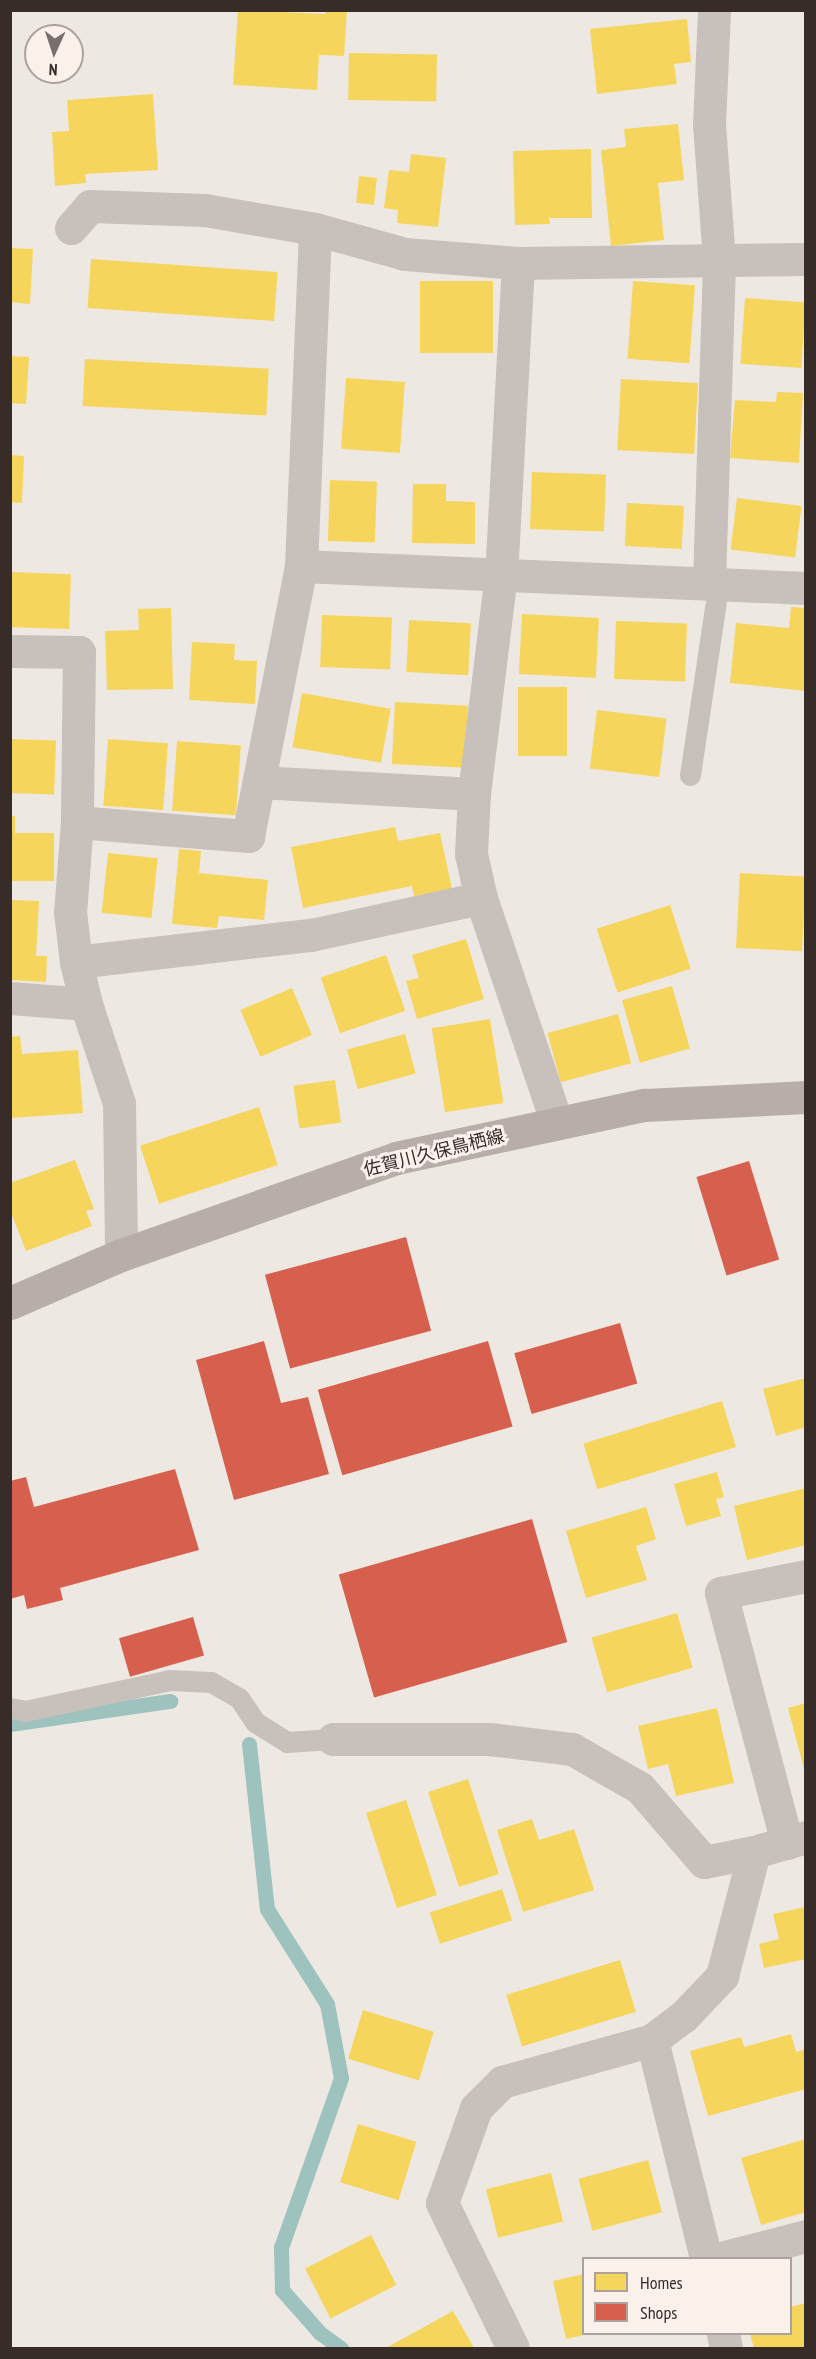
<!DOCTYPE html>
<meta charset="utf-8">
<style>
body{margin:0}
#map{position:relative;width:816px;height:2359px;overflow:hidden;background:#eee8e2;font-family:"PT Sans Narrow","Noto Sans JP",sans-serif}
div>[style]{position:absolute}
.homes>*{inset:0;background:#f6d55c;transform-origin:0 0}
.shops>*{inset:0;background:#d6604d;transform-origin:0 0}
.stream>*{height:15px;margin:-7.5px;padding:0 7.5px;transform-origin:7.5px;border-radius:7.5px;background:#9ec2be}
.service>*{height:21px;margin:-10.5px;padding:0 10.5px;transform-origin:10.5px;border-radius:10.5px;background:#c8c0bb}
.minor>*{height:33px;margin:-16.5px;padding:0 16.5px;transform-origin:16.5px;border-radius:16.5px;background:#c8c0bb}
.primary>*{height:33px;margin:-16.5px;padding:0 16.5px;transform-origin:16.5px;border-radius:16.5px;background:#b7aeaa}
span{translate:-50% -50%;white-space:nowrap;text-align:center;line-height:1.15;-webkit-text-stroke:6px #faf1ea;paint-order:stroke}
.street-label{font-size:18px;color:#382c29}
.frame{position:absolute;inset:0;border:12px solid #382c29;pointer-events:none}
.legend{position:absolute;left:582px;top:2257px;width:210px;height:78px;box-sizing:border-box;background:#faf1ea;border:2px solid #aca29d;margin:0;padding:8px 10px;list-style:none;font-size:18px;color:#382c29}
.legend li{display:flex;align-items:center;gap:12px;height:30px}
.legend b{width:30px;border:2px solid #aca29d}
.north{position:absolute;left:24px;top:24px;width:60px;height:60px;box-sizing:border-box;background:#faf1ea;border:2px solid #aca29d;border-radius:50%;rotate:183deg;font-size:16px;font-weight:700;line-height:24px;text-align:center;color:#382c29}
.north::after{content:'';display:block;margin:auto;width:21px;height:27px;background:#786e6a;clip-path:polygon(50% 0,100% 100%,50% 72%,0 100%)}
</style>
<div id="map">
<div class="homes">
<div style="clip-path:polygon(238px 10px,325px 14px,326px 10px,347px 10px,344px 56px,319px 55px,317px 90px,233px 85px)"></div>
<div style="clip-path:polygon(687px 19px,691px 62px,674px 64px,677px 84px,597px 94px,590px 29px)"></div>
<div style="left:349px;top:53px;width:88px;height:47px;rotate:1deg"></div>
<div style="clip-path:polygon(153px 94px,158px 170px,85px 174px,86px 183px,55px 186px,52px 132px,69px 131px,67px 100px)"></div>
<div style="clip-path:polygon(678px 124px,684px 180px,658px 183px,664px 240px,611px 246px,601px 150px,626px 147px,624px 129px)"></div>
<div style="clip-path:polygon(591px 149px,592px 218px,549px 218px,550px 224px,515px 225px,513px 151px)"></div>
<div style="clip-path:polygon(411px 154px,446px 158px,438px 227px,397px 223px,398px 210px,384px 208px,389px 170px,409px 172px)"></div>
<div style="left:359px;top:176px;width:18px;height:27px;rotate:6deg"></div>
<div style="clip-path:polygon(10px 248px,33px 249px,30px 304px,10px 302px)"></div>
<div style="left:91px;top:259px;width:187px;height:49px;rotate:4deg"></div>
<div style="left:420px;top:281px;width:73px;height:72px"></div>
<div style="left:633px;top:281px;width:62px;height:78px;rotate:4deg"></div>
<div style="left:745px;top:298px;width:61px;height:66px;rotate:4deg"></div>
<div style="clip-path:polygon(10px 356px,29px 357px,26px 404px,10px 403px)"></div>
<div style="left:85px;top:359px;width:184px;height:47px;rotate:3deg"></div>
<div style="left:346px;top:378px;width:59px;height:71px;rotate:4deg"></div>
<div style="left:621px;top:379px;width:77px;height:71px;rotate:3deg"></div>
<div style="clip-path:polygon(777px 392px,803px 393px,799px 463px,730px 458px,735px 400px,776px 402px)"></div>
<div style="clip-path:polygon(10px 455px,24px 456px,22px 503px,10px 502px)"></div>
<div style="left:532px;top:472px;width:74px;height:57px;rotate:2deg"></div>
<div style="left:330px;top:480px;width:47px;height:61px;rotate:2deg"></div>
<div style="clip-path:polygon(413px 484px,446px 484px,446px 501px,475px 502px,475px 544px,412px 543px)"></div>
<div style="left:737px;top:498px;width:65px;height:52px;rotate:7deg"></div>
<div style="left:627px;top:503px;width:57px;height:43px;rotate:3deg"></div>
<div style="left:10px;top:572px;width:61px;height:55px;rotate:2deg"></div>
<div style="clip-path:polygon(791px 607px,806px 608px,806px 691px,730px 683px,736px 623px,789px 628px)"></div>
<div style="clip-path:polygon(171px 608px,173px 689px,107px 690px,105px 631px,139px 630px,138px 609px)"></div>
<div style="left:522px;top:614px;width:77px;height:60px;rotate:3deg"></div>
<div style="left:322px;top:615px;width:70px;height:52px;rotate:2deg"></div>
<div style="left:409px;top:620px;width:62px;height:52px;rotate:3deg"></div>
<div style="left:616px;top:621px;width:71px;height:58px;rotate:2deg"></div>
<div style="clip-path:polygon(192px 642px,235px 644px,234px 660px,257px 661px,255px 704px,189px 700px)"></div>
<div style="left:518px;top:687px;width:49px;height:69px"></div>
<div style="left:302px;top:693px;width:90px;height:55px;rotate:10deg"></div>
<div style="left:395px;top:702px;width:73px;height:62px;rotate:3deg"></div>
<div style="left:597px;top:710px;width:70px;height:59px;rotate:7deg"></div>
<div style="left:10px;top:739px;width:46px;height:54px;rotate:2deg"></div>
<div style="left:108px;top:739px;width:60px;height:67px;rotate:4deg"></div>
<div style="left:177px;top:741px;width:64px;height:70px;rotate:4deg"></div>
<div style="clip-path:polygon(10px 816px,15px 816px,15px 833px,54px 833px,54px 881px,10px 881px)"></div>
<div style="clip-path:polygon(395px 827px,398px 841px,440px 833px,452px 889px,414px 896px,412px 886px,303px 908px,291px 847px)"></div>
<div style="clip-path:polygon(179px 849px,201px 851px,199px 873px,268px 880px,264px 920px,219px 916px,217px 928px,172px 924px)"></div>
<div style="left:108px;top:853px;width:50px;height:60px;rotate:6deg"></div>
<div style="left:740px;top:873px;width:66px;height:75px;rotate:3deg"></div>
<div style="clip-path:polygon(10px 900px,39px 901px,36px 956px,47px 956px,46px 982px,10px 980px)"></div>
<div style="left:670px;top:905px;width:67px;height:77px;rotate:72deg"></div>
<div style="clip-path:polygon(466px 939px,484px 999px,417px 1019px,406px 981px,419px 978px,412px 955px)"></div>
<div style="left:386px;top:955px;width:59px;height:69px;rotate:71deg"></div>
<div style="left:672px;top:986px;width:65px;height:52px;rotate:74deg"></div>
<div style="left:292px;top:988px;width:51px;height:56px;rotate:67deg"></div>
<div style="left:618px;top:1014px;width:51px;height:73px;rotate:75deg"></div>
<div style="left:490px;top:1019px;width:85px;height:59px;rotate:81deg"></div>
<div style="left:405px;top:1034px;width:41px;height:60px;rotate:75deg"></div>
<div style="clip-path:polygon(20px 1036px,22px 1054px,78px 1050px,83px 1113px,10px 1118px,10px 1037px)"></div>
<div style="left:335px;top:1080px;width:43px;height:42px;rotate:82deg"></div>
<div style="left:259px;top:1107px;width:61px;height:125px;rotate:72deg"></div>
<div style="clip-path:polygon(75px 1160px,94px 1209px,86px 1211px,92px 1226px,26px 1251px,10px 1210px,10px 1183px)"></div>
<div style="clip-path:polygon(806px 1378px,806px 1427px,776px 1436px,763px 1389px)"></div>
<div style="left:722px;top:1401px;width:48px;height:145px;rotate:73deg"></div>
<div style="clip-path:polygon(717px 1472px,724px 1497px,716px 1499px,721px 1516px,686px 1526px,674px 1484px)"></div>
<div style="clip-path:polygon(806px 1488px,806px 1545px,747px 1560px,734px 1506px)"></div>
<div style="clip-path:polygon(646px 1507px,656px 1539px,636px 1546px,647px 1580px,586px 1598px,566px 1531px)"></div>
<div style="left:677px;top:1613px;width:57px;height:89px;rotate:74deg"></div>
<div style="clip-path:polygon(806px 1703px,806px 1773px,805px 1773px,788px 1708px)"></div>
<div style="clip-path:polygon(717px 1708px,734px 1783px,676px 1796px,668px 1764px,648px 1769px,638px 1726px)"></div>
<div style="left:468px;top:1779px;width:100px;height:42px;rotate:72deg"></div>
<div style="left:406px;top:1800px;width:100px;height:42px;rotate:72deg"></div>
<div style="clip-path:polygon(532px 1819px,539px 1840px,574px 1829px,594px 1890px,523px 1912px,497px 1830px)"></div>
<div style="left:502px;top:1889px;width:33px;height:76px;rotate:72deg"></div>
<div style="clip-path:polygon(806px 1907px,806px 1959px,764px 1968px,759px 1944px,779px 1939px,773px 1914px)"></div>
<div style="left:620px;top:1960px;width:54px;height:119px;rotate:73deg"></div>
<div style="left:363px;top:2010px;width:74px;height:51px;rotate:17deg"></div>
<div style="clip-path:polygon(791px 2034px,796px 2052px,806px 2049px,806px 2089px,708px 2116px,690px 2051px,741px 2037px,744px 2047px)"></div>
<div style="left:358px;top:2124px;width:61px;height:61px;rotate:17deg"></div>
<div style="clip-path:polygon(806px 2139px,806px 2212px,761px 2225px,741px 2158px)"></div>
<div style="left:648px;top:2160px;width:54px;height:72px;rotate:75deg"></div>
<div style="left:551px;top:2173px;width:50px;height:67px;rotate:76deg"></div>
<div style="left:371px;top:2235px;width:56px;height:74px;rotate:63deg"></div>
<div style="clip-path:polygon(584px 2274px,584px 2335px,566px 2339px,553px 2281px)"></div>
<div style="clip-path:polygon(806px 2303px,806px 2348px,754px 2348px,750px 2334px,790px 2334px,790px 2307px)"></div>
<div style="clip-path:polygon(453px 2311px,474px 2348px,386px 2348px)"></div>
</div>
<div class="shops">
<div style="left:749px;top:1161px;width:103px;height:55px;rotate:73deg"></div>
<div style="left:406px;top:1237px;width:97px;height:146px;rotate:75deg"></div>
<div style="left:620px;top:1323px;width:63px;height:110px;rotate:74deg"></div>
<div style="clip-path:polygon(264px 1341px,281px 1403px,308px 1397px,329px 1474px,234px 1500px,196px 1360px)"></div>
<div style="left:488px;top:1341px;width:89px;height:177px;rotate:74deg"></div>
<div style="clip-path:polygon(175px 1469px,199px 1550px,60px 1588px,63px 1600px,27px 1609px,24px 1595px,10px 1599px,10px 1481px,26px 1477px,34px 1507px)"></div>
<div style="left:532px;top:1519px;width:128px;height:201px;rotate:74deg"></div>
<div style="left:193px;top:1617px;width:40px;height:77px;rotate:74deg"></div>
</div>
<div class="stream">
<div style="left:10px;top:1724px;width:162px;rotate:-8.2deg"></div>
<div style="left:249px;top:1744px;width:166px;rotate:83.8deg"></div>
<div style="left:267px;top:1909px;width:112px;rotate:57.7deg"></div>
<div style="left:327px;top:2004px;width:75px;rotate:79.3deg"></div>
<div style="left:341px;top:2078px;width:179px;rotate:109.5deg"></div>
<div style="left:281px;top:2247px;width:43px;rotate:88.7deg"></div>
<div style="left:282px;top:2290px;width:57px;rotate:48.5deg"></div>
<div style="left:320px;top:2333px;width:26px;rotate:36deg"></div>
</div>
<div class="service">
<div style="left:690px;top:775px;width:195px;rotate:-81.5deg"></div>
<div style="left:10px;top:1708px;width:15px;rotate:11deg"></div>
<div style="left:25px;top:1711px;width:147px;rotate:-12.1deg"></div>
<div style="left:169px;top:1680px;width:42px;rotate:2.7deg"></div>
<div style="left:211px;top:1682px;width:32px;rotate:30deg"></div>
<div style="left:239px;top:1698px;width:29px;rotate:56deg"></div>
<div style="left:255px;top:1722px;width:38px;rotate:32deg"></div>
<div style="left:287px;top:1742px;width:46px;rotate:-3.7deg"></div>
</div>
<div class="minor">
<div style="left:71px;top:228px;width:29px;rotate:-49deg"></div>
<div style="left:90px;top:206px;width:115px;rotate:2deg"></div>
<div style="left:205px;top:210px;width:112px;rotate:9.8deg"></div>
<div style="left:315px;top:229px;width:93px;rotate:15.5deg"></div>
<div style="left:405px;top:254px;width:113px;rotate:4.6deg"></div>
<div style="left:518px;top:263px;width:288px;rotate:-0.8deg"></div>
<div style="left:518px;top:263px;width:311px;rotate:93.1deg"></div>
<div style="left:501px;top:574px;width:222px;rotate:97deg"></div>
<div style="left:474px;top:794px;width:60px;rotate:92.9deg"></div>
<div style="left:471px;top:854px;width:45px;rotate:77.2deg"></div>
<div style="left:481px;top:898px;width:238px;rotate:71.4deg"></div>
<div style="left:301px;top:566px;width:505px;rotate:2.49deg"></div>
<div style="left:709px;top:582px;width:322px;rotate:-88.2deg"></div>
<div style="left:719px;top:260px;width:135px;rotate:-94.2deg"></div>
<div style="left:709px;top:125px;width:115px;rotate:-87.5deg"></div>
<div style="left:10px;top:651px;width:69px;rotate:0.8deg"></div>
<div style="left:79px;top:652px;width:170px;rotate:90.7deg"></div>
<div style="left:77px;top:822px;width:90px;rotate:94.4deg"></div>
<div style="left:70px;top:912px;width:50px;rotate:83.2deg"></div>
<div style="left:76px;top:962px;width:43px;rotate:76.6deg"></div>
<div style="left:86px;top:1004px;width:104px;rotate:71.6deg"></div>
<div style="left:119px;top:1103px;width:152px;rotate:89.2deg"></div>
<div style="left:259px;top:782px;width:215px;rotate:3.2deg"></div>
<div style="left:77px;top:822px;width:172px;rotate:4.7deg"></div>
<div style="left:248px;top:836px;width:275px;rotate:-78.9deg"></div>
<div style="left:301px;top:566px;width:337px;rotate:-87.6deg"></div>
<div style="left:76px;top:962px;width:237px;rotate:-6.6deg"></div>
<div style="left:311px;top:935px;width:174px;rotate:-12.3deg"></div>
<div style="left:10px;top:998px;width:76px;rotate:4.5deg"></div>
<div style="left:333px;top:1739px;width:156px"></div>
<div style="left:489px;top:1739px;width:84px;rotate:6.9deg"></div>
<div style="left:572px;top:1749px;width:78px;rotate:29.8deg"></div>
<div style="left:640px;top:1788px;width:98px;rotate:49.1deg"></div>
<div style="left:704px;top:1862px;width:51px;rotate:-11.3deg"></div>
<div style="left:754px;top:1852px;width:54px;rotate:-16.1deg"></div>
<div style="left:787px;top:1843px;width:259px;rotate:-104.8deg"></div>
<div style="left:721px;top:1593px;width:87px;rotate:-11.3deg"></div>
<div style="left:652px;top:2040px;width:39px;rotate:-37deg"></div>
<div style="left:683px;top:2017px;width:57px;rotate:-46.4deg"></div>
<div style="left:722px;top:1976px;width:128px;rotate:-75.5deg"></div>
<div style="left:721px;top:2258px;width:88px;rotate:-14.5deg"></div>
<div style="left:723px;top:2334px;width:14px;rotate:78deg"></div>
<div style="left:513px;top:2348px;width:161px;rotate:-116.1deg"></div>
<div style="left:442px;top:2203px;width:101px;rotate:-70.3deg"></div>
<div style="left:476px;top:2108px;width:37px;rotate:-45deg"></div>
<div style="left:502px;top:2082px;width:156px;rotate:-15.6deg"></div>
<div style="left:652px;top:2040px;width:225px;rotate:76.1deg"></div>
</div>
<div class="primary">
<div style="left:10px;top:1303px;width:121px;rotate:-23.4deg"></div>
<div style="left:121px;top:1255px;width:292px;rotate:-19.4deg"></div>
<div style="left:396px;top:1158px;width:254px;rotate:-12.1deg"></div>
<div style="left:644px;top:1105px;width:162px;rotate:-2.8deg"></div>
</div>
<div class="street-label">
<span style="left:434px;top:1153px;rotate:-14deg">佐賀川久保鳥栖線</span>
</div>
<div class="frame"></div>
<ul class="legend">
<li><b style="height:16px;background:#f6d55c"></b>Homes</li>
<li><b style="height:16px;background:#d6604d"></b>Shops</li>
</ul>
<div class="north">N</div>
</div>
